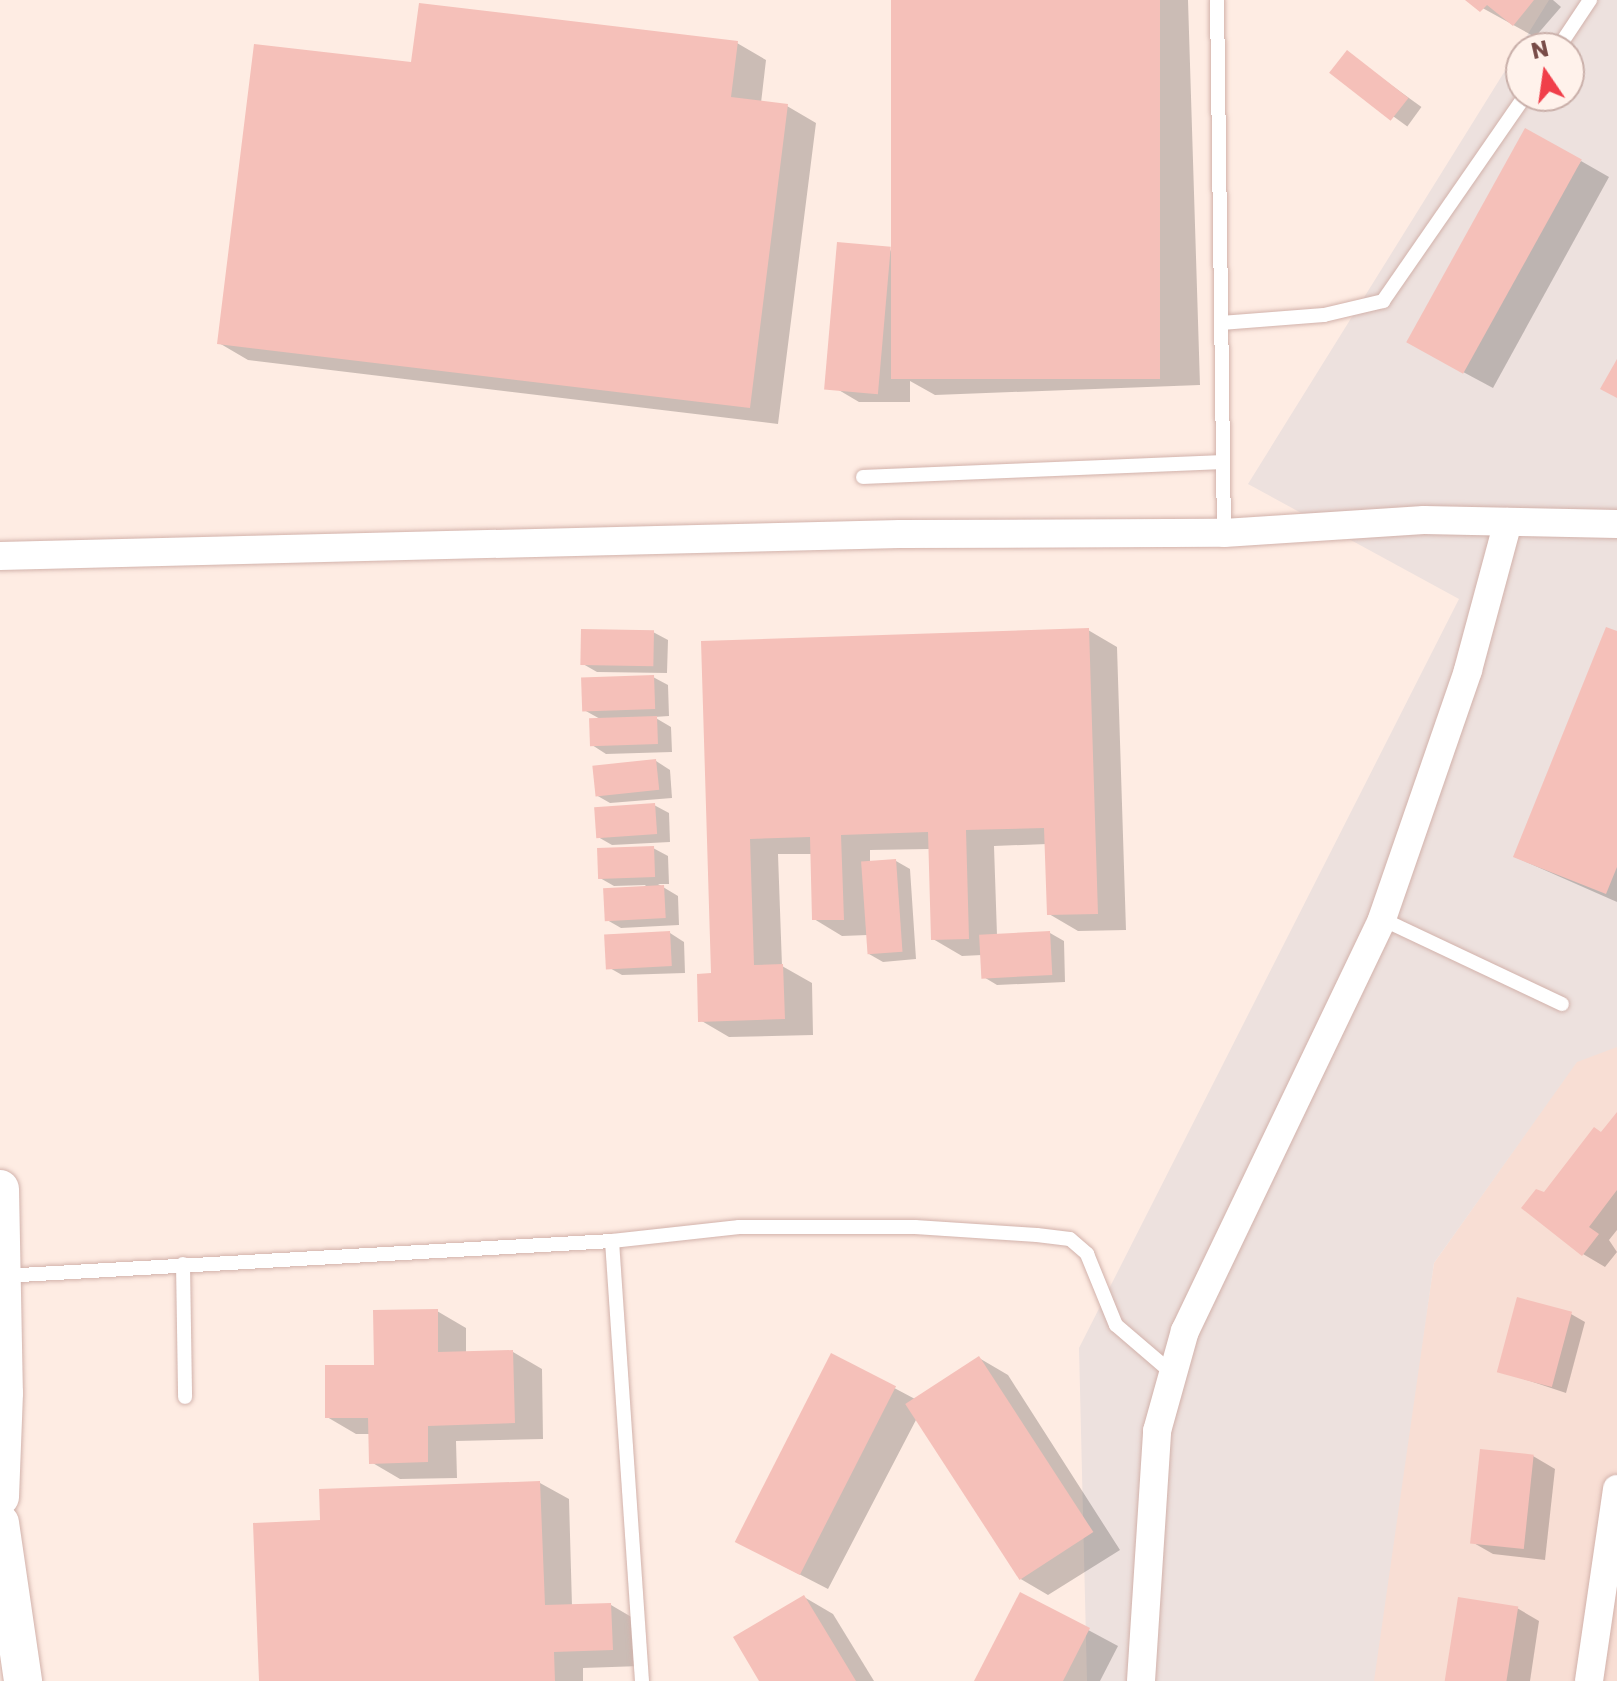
<!DOCTYPE html>
<style>
body{margin:0}
#map{position:relative;width:1617px;height:1681px;overflow:hidden;background:#feece3;font-family:Poppins,sans-serif}
div>[style]{position:absolute}
.residential>*{inset:0;background:#f8ded4}
.industrial>*{inset:0;background:#ede1de}
.shadow>*{inset:0;background:#0003;transform-origin:0 0}
.building>*{inset:0;background:#f5c0b9;transform-origin:0 0}
.roads{filter:drop-shadow(0 0 2px #d2b2ab) drop-shadow(0 0 2px #d2b2ab)}
.lane>*{height:14px;margin:-7px;padding:0 7px;transform-origin:7px;border-radius:7px;background:#fff}
.street>*{height:28px;margin:-14px;padding:0 14px;transform-origin:14px;border-radius:14px;background:#fff}
.secondary>*{height:38px;margin:-19px;padding:0 19px;transform-origin:19px;border-radius:19px;background:#fff}
span{translate:-50% -50%;white-space:nowrap;text-align:center;line-height:1.15;-webkit-text-stroke:7px #fff2eb;paint-order:stroke}
.north{position:absolute;left:1505px;top:32px;width:80px;height:80px;box-sizing:border-box;background:#fff2eb;border:2px solid #c9afa9;border-radius:50%;rotate:347deg;font-size:22px;font-weight:700;line-height:32px;text-align:center;color:#784b47}
.north::after{content:'';display:block;margin:auto;width:28px;height:36px;background:#f03f4a;clip-path:polygon(50% 0,100% 100%,50% 72%,0 100%)}
</style>
<div id="map">
<div class="residential">
<div style="clip-path:polygon(1617px 1033px,1617px 1681px,1371px 1681px,1434px 1263px,1591px 1041px)"></div>
</div>
<div class="industrial">
<div style="clip-path:polygon(evenodd,1549px 0,1617px 0,1617px 1047px,1577px 1062px,1434px 1263px,1374px 1681px,1087px 1681px,1079px 1348px,1459px 599px,1248px 484px,1549px 0,1521px 48px,1569px 48px,1569px 96px,1521px 96px,1521px 48px)"></div>
</div>
<div class="shadow">
<div style="clip-path:polygon(893px 0,1188px 0,1200px 385px,935px 395px,910px 381px,910px 402px,859px 402px,837px 389px,891px 249px,902px 255px)"></div>
<div style="clip-path:polygon(1468px 0,1553px 0,1561px 7px,1535px 37px)"></div>
<div style="clip-path:polygon(737px 43px,766px 60px,761px 103px,787px 106px,816px 123px,778px 424px,248px 360px,219px 343px,413px 65px)"></div>
<div style="left:1347px;top:53px;width:92px;height:24px;rotate:36deg"></div>
<div style="clip-path:polygon(1581px 161px,1609px 177px,1493px 388px,1437px 358px)"></div>
<div style="clip-path:polygon(1088px 630px,1117px 647px,1126px 930px,1078px 931px,1049px 914px,1047px 844px,994px 846px,997px 935px,1050px 933px,1064px 941px,1065px 982px,997px 985px,982px 976px,982px 955px,962px 956px,933px 939px,930px 849px,870px 850px,870px 862px,896px 861px,910px 869px,916px 959px,883px 962px,869px 954px,868px 935px,842px 936px,814px 919px,812px 854px,778px 854px,782px 966px,812px 983px,813px 1035px,729px 1037px,700px 1020px,713px 975px,703px 643px)"></div>
<div style="clip-path:polygon(653px 632px,668px 640px,667px 673px,597px 672px,583px 664px)"></div>
<div style="clip-path:polygon(1617px 633px,1617px 902px,1515px 857px)"></div>
<div style="clip-path:polygon(653px 677px,668px 685px,669px 716px,654px 717px,671px 727px,672px 752px,606px 754px,592px 745px,602px 720px,584px 710px)"></div>
<div style="clip-path:polygon(656px 761px,670px 770px,672px 798px,610px 803px,596px 795px)"></div>
<div style="clip-path:polygon(654px 805px,669px 813px,670px 842px,612px 845px,598px 837px)"></div>
<div style="clip-path:polygon(653px 848px,668px 856px,669px 884px,658px 884px,678px 896px,679px 925px,621px 928px,607px 920px,646px 885px,614px 886px,600px 878px)"></div>
<div style="clip-path:polygon(670px 933px,684px 942px,685px 973px,622px 975px,608px 967px)"></div>
<div style="clip-path:polygon(1617px 1115px,1617px 1230px,1609px 1240px,1617px 1252px,1605px 1267px,1583px 1254px,1545px 1194px)"></div>
<div style="clip-path:polygon(437px 1311px,466px 1328px,466px 1353px,513px 1352px,542px 1369px,543px 1439px,456px 1441px,457px 1478px,400px 1479px,371px 1462px,370px 1434px,356px 1434px,327px 1417px)"></div>
<div style="clip-path:polygon(1571px 1314px,1585px 1322px,1566px 1393px,1500px 1371px)"></div>
<div style="clip-path:polygon(832px 1355px,915px 1399px,979px 1358px,1008px 1375px,1120px 1550px,1048px 1595px,1019px 1578px,917px 1418px,828px 1589px,764px 1556px)"></div>
<div style="clip-path:polygon(1533px 1456px,1555px 1469px,1545px 1560px,1493px 1554px,1472px 1542px)"></div>
<div style="clip-path:polygon(540px 1483px,569px 1499px,572px 1606px,611px 1605px,640px 1622px,641px 1666px,583px 1668px,583px 1681px,261px 1681px,322px 1522px)"></div>
<div style="clip-path:polygon(1021px 1594px,1118px 1646px,1100px 1681px,976px 1681px)"></div>
<div style="clip-path:polygon(804px 1597px,833px 1614px,874px 1681px,762px 1681px)"></div>
<div style="clip-path:polygon(1517px 1608px,1539px 1621px,1530px 1681px,1447px 1681px)"></div>
</div>
<div class="building">
<div style="left:891px;top:0;width:269px;height:379px"></div>
<div style="clip-path:polygon(1465px 0,1534px 0,1513px 26px,1487px 5px,1480px 12px)"></div>
<div style="clip-path:polygon(419px 3px,738px 41px,731px 97px,788px 104px,750px 408px,217px 344px,254px 44px,411px 62px)"></div>
<div style="left:1347px;top:50px;width:78px;height:29px;rotate:38deg"></div>
<div style="left:1525px;top:128px;width:65px;height:245px;rotate:29deg"></div>
<div style="left:837px;top:242px;width:54px;height:148px;rotate:5deg"></div>
<div style="clip-path:polygon(1617px 359px,1617px 398px,1600px 389px)"></div>
<div style="clip-path:polygon(1606px 627px,1617px 631px,1617px 867px,1606px 894px,1513px 857px)"></div>
<div style="clip-path:polygon(1089px 628px,1098px 914px,1047px 915px,1044px 828px,966px 830px,969px 939px,931px 940px,928px 832px,841px 835px,844px 920px,812px 920px,810px 837px,750px 839px,754px 965px,783px 964px,785px 1019px,698px 1022px,697px 974px,711px 973px,701px 641px)"></div>
<div style="left:581px;top:629px;width:73px;height:36px;rotate:1deg"></div>
<div style="left:654px;top:675px;width:34px;height:73px;rotate:88deg"></div>
<div style="left:657px;top:716px;width:28px;height:68px;rotate:88deg"></div>
<div style="left:656px;top:759px;width:31px;height:64px;rotate:84deg"></div>
<div style="left:655px;top:803px;width:31px;height:61px;rotate:86deg"></div>
<div style="left:654px;top:846px;width:31px;height:57px;rotate:88deg"></div>
<div style="left:896px;top:859px;width:93px;height:35px;rotate:86deg"></div>
<div style="left:664px;top:885px;width:33px;height:61px;rotate:87deg"></div>
<div style="left:670px;top:931px;width:35px;height:66px;rotate:87deg"></div>
<div style="left:1050px;top:931px;width:44px;height:71px;rotate:87deg"></div>
<div style="clip-path:polygon(1617px 1112px,1617px 1190px,1589px 1227px,1599px 1234px,1582px 1256px,1521px 1208px,1536px 1189px,1544px 1192px,1594px 1127px,1601px 1132px)"></div>
<div style="left:1517px;top:1297px;width:57px;height:78px;rotate:15deg"></div>
<div style="clip-path:polygon(438px 1309px,438px 1352px,513px 1350px,515px 1423px,428px 1426px,428px 1462px,369px 1464px,368px 1418px,325px 1418px,325px 1365px,374px 1365px,373px 1310px)"></div>
<div style="left:831px;top:1353px;width:73px;height:212px;rotate:27deg"></div>
<div style="left:979px;top:1356px;width:210px;height:88px;rotate:57deg"></div>
<div style="left:1480px;top:1449px;width:54px;height:95px;rotate:6deg"></div>
<div style="clip-path:polygon(540px 1481px,545px 1605px,611px 1603px,613px 1650px,554px 1652px,555px 1681px,259px 1681px,253px 1523px,320px 1520px,319px 1489px)"></div>
<div style="clip-path:polygon(1020px 1592px,1090px 1628px,1063px 1681px,974px 1681px)"></div>
<div style="clip-path:polygon(804px 1595px,856px 1681px,759px 1681px,733px 1637px)"></div>
<div style="left:1458px;top:1597px;width:61px;height:85px;rotate:9deg"></div>
</div>
<div class="roads">
<div class="lane">
<div style="left:1217px;top:0;width:533px;rotate:89.25deg"></div>
<div style="left:1558px;top:48px;width:58px;rotate:-56.3deg"></div>
<div style="left:1221px;top:323px;width:103px;rotate:-4.4deg"></div>
<div style="left:1324px;top:315px;width:61px;rotate:-13.3deg"></div>
<div style="left:1383px;top:301px;width:249px;rotate:-55.3deg"></div>
<div style="left:863px;top:477px;width:360px;rotate:-2.4deg"></div>
<div style="left:1382px;top:919px;width:199px;rotate:25.3deg"></div>
<div style="left:612px;top:1241px;width:441px;rotate:86.1deg"></div>
<div style="left:183px;top:1264px;width:133px;rotate:89.1deg"></div>
<div style="left:3px;top:1276px;width:610px;rotate:-3.29deg"></div>
<div style="left:612px;top:1241px;width:128px;rotate:-6.3deg"></div>
<div style="left:739px;top:1227px;width:176px"></div>
<div style="left:915px;top:1227px;width:122px;rotate:3.8deg"></div>
<div style="left:1037px;top:1235px;width:33px;rotate:7deg"></div>
<div style="left:1070px;top:1239px;width:23px;rotate:41deg"></div>
<div style="left:1087px;top:1254px;width:77px;rotate:67.8deg"></div>
<div style="left:1116px;top:1325px;width:74px;rotate:40.6deg"></div>
</div>
<div class="street">
<div style="left:0;top:556px;width:900px;rotate:-1.4deg"></div>
<div style="left:900px;top:534px;width:324px;rotate:-0.2deg"></div>
<div style="left:1224px;top:533px;width:200px;rotate:-3.7deg"></div>
<div style="left:1424px;top:520px;width:193px;rotate:1.2deg"></div>
<div style="left:1141px;top:1681px;width:251px;rotate:-86.3deg"></div>
<div style="left:1157px;top:1431px;width:104px;rotate:-74.4deg"></div>
<div style="left:1185px;top:1331px;width:457px;rotate:-64.4deg"></div>
<div style="left:1382px;top:919px;width:263px;rotate:-70.9deg"></div>
<div style="left:1468px;top:670px;width:153px;rotate:-74.9deg"></div>
<div style="left:1589px;top:1681px;width:194px;rotate:-81.7deg"></div>
</div>
<div class="secondary">
<div style="left:0;top:1189px;width:204px;rotate:88.9deg"></div>
<div style="left:4px;top:1393px;width:104px;rotate:92.2deg"></div>
<div style="left:0;top:1523px;width:160px;rotate:81.7deg"></div>
</div>
</div>
<div class="north">N</div>
</div>
